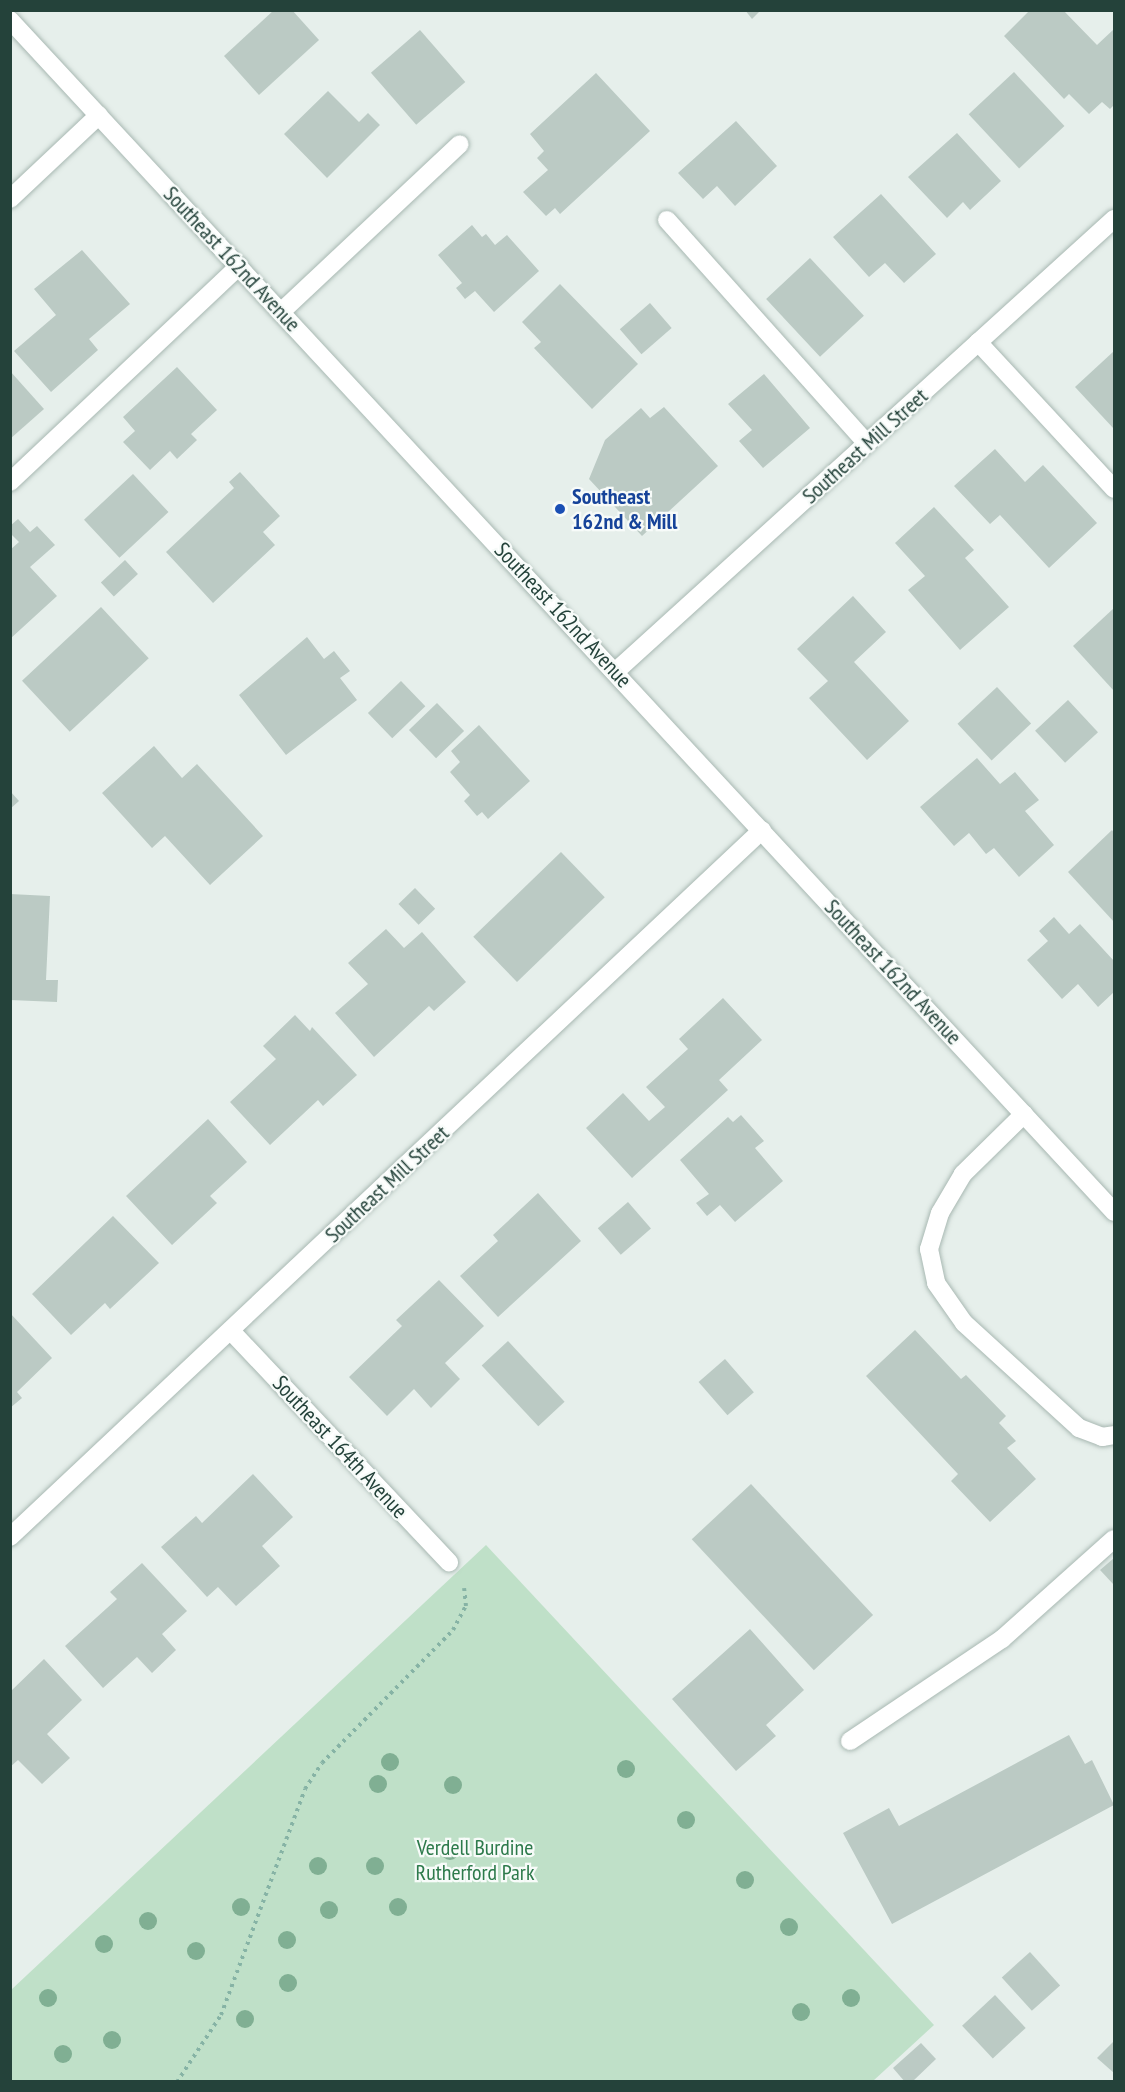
<!DOCTYPE html>
<style>
body{margin:0}
#map{position:relative;width:1125px;height:2092px;overflow:hidden;background:#e6efeb;font-family:"PT Sans Narrow",sans-serif}
div>[style]{position:absolute}
.green>*{inset:0;background:#bfe0c8}
.building>*{inset:0;background:#bbcac4;transform-origin:0 0}
.path>*{height:4px;margin-top:-2px;transform-origin:0;background:repeating-linear-gradient(90deg,#86b3a5 0 3px,transparent 0 7.5px)}
.roads{filter:drop-shadow(0 0 2px #a8b8b2) drop-shadow(0 0 2px #a8b8b2)}
.service>*{height:18px;margin:-9px;padding:0 9px;transform-origin:9px;border-radius:9px;background:#fff}
.minor>*{height:18px;margin:-9px;padding:0 9px;transform-origin:9px;border-radius:9px;background:#fff}
.secondary>*{height:18px;margin:-9px;padding:0 9px;transform-origin:9px;border-radius:9px;background:#fff}
.trees>*{width:18px;height:18px;margin:-9px;border-radius:50%;background:#80af93}
.dots>*{width:16px;height:16px;translate:-50% -50%;box-sizing:border-box;border:3px solid #f7fbf9;border-radius:50%}
span{translate:-50% -50%;white-space:nowrap;text-align:center;line-height:1.15;-webkit-text-stroke:4.5px #f7fbf9;paint-order:stroke}
.street-label{font-size:22px;color:#24423a}
.transit-label{font-size:22px;color:#164399;font-weight:700}
.left{translate:0 -50%;text-align:left}
.park-label{font-size:22px;color:#2d7a4b}
.frame{position:absolute;inset:0;border:12px solid #24423a;pointer-events:none}
</style>
<div id="map">
<div class="green">
<div style="clip-path:polygon(486px 1545px,934px 2025px,873px 2081px,11px 2081px,11px 1990px)"></div>
</div>
<div class="building">
<div style="clip-path:polygon(274px 10px,292px 10px,319px 40px,259px 95px,224px 56px)"></div>
<div style="clip-path:polygon(745px 10px,761px 10px,752px 19px)"></div>
<div style="clip-path:polygon(1030px 10px,1063px 10px,1097px 45px,1114px 29px,1114px 105px,1110px 109px,1102px 102px,1089px 114px,1069px 94px,1064px 99px,1004px 36px)"></div>
<div style="left:420px;top:30px;width:69px;height:65px;rotate:49deg"></div>
<div style="left:1014px;top:72px;width:74px;height:62px;rotate:47deg"></div>
<div style="clip-path:polygon(596px 73px,650px 131px,560px 214px,555px 208px,546px 216px,523px 192px,548px 170px,537px 158px,544px 151px,530px 134px)"></div>
<div style="clip-path:polygon(328px 91px,359px 122px,368px 113px,380px 125px,327px 178px,284px 134px)"></div>
<div style="clip-path:polygon(736px 121px,777px 166px,735px 206px,717px 186px,703px 199px,678px 173px)"></div>
<div style="clip-path:polygon(957px 133px,1001px 181px,970px 210px,963px 202px,947px 218px,908px 177px)"></div>
<div style="clip-path:polygon(881px 194px,936px 254px,904px 283px,885px 263px,869px 277px,833px 237px)"></div>
<div style="clip-path:polygon(472px 225px,482px 237px,486px 234px,495px 245px,507px 235px,539px 271px,494px 312px,475px 291px,465px 299px,456px 288px,462px 283px,438px 255px)"></div>
<div style="clip-path:polygon(82px 250px,130px 304px,89px 339px,98px 350px,51px 392px,14px 351px,56px 315px,34px 289px)"></div>
<div style="left:810px;top:258px;width:79px;height:60px;rotate:47deg"></div>
<div style="clip-path:polygon(560px 284px,638px 364px,592px 409px,534px 348px,541px 342px,522px 322px)"></div>
<div style="left:650px;top:303px;width:33px;height:40px;rotate:49deg"></div>
<div style="clip-path:polygon(1114px 351px,1114px 429px,1075px 387px)"></div>
<div style="clip-path:polygon(177px 367px,217px 410px,191px 434px,197px 440px,177px 459px,170px 451px,150px 470px,123px 442px,135px 431px,123px 417px)"></div>
<div style="clip-path:polygon(10px 371px,44px 409px,10px 439px)"></div>
<div style="clip-path:polygon(764px 374px,810px 428px,763px 468px,739px 441px,752px 430px,728px 404px)"></div>
<div style="clip-path:polygon(664px 407px,718px 466px,642px 536px,589px 479px,605px 440px,641px 408px,650px 418px)"></div>
<div style="clip-path:polygon(995px 449px,1025px 482px,1043px 465px,1097px 523px,1049px 568px,1000px 515px,990px 524px,954px 486px)"></div>
<div style="clip-path:polygon(240px 472px,280px 516px,263px 532px,275px 545px,213px 603px,166px 552px,234px 488px,229px 482px)"></div>
<div style="left:133px;top:474px;width:52px;height:67px;rotate:47deg"></div>
<div style="clip-path:polygon(934px 507px,974px 550px,965px 558px,1009px 607px,960px 650px,908px 590px,925px 576px,895px 543px)"></div>
<div style="clip-path:polygon(18px 519px,30px 532px,37px 526px,55px 545px,30px 567px,57px 596px,10px 639px,10px 550px,19px 542px,10px 533px,10px 526px)"></div>
<div style="left:125px;top:560px;width:19px;height:33px;rotate:47deg"></div>
<div style="clip-path:polygon(853px 596px,886px 632px,854px 662px,909px 721px,867px 760px,809px 698px,828px 681px,797px 649px)"></div>
<div style="left:101px;top:607px;width:70px;height:108px;rotate:47deg"></div>
<div style="clip-path:polygon(1114px 608px,1114px 691px,1073px 646px)"></div>
<div style="clip-path:polygon(307px 637px,324px 659px,334px 651px,350px 671px,340px 678px,357px 700px,286px 755px,239px 695px)"></div>
<div style="left:401px;top:681px;width:35px;height:46px;rotate:46deg"></div>
<div style="left:997px;top:687px;width:50px;height:54px;rotate:47deg"></div>
<div style="left:1068px;top:700px;width:44px;height:45px;rotate:47deg"></div>
<div style="left:437px;top:703px;width:39px;height:39px;rotate:46deg"></div>
<div style="clip-path:polygon(479px 725px,530px 781px,488px 819px,482px 812px,477px 816px,464px 801px,470px 795px,450px 772px,460px 762px,451px 751px)"></div>
<div style="clip-path:polygon(154px 746px,182px 778px,197px 764px,263px 836px,210px 885px,165px 836px,152px 848px,102px 793px)"></div>
<div style="clip-path:polygon(977px 758px,1000px 784px,1015px 772px,1039px 800px,1025px 811px,1054px 845px,1019px 877px,994px 848px,986px 854px,969px 833px,954px 846px,920px 807px)"></div>
<div style="clip-path:polygon(10px 791px,19px 801px,10px 809px)"></div>
<div style="clip-path:polygon(1112px 830px,1114px 833px,1114px 922px,1068px 872px)"></div>
<div style="left:561px;top:852px;width:63px;height:122px;rotate:46deg"></div>
<div style="left:415px;top:888px;width:29px;height:23px;rotate:46deg"></div>
<div style="clip-path:polygon(10px 894px,50px 896px,46px 980px,58px 980px,57px 1002px,10px 1000px)"></div>
<div style="clip-path:polygon(1054px 917px,1069px 934px,1080px 924px,1114px 961px,1114px 992px,1098px 1007px,1078px 984px,1062px 999px,1027px 960px,1048px 941px,1039px 931px)"></div>
<div style="clip-path:polygon(386px 929px,404px 948px,422px 932px,466px 982px,434px 1011px,429px 1006px,374px 1057px,335px 1013px,368px 984px,348px 963px)"></div>
<div style="clip-path:polygon(723px 998px,762px 1040px,719px 1080px,728px 1090px,632px 1178px,586px 1128px,623px 1093px,649px 1121px,665px 1107px,646px 1087px,688px 1049px,679px 1039px)"></div>
<div style="clip-path:polygon(295px 1015px,310px 1031px,312px 1027px,357px 1075px,323px 1106px,318px 1100px,270px 1145px,230px 1102px,276px 1059px,263px 1046px)"></div>
<div style="clip-path:polygon(741px 1115px,764px 1141px,755px 1148px,783px 1181px,735px 1222px,720px 1205px,707px 1216px,696px 1203px,709px 1194px,680px 1160px,728px 1117px,733px 1122px)"></div>
<div style="clip-path:polygon(208px 1119px,247px 1162px,210px 1196px,217px 1203px,172px 1245px,126px 1196px)"></div>
<div style="clip-path:polygon(538px 1193px,581px 1241px,498px 1317px,460px 1276px,498px 1241px,493px 1235px)"></div>
<div style="left:628px;top:1202px;width:35px;height:40px;rotate:49deg"></div>
<div style="clip-path:polygon(113px 1216px,159px 1263px,110px 1309px,105px 1303px,71px 1335px,32px 1294px)"></div>
<div style="clip-path:polygon(439px 1280px,484px 1326px,445px 1363px,460px 1379px,431px 1408px,414px 1389px,387px 1416px,349px 1377px,402px 1326px,396px 1320px)"></div>
<div style="clip-path:polygon(10px 1313px,52px 1358px,17px 1392px,22px 1398px,10px 1408px)"></div>
<div style="clip-path:polygon(915px 1330px,961px 1379px,966px 1375px,1006px 1416px,999px 1423px,1016px 1441px,1007px 1448px,1036px 1479px,990px 1522px,951px 1481px,958px 1474px,866px 1376px)"></div>
<div style="left:508px;top:1341px;width:83px;height:36px;rotate:47deg"></div>
<div style="left:725px;top:1359px;width:44px;height:35px;rotate:49deg"></div>
<div style="clip-path:polygon(253px 1474px,293px 1517px,262px 1546px,280px 1566px,236px 1606px,218px 1587px,207px 1597px,161px 1547px,196px 1516px,202px 1523px)"></div>
<div style="left:751px;top:1484px;width:179px;height:81px;rotate:47deg"></div>
<div style="clip-path:polygon(1114px 1558px,1114px 1585px,1100px 1570px)"></div>
<div style="clip-path:polygon(142px 1563px,187px 1611px,162px 1634px,176px 1650px,152px 1673px,137px 1657px,103px 1688px,65px 1646px,117px 1599px,110px 1592px)"></div>
<div style="clip-path:polygon(750px 1629px,804px 1690px,766px 1725px,776px 1736px,736px 1771px,672px 1699px)"></div>
<div style="clip-path:polygon(44px 1659px,82px 1700px,47px 1734px,70px 1758px,42px 1784px,18px 1760px,10px 1767px,10px 1692px)"></div>
<div style="clip-path:polygon(1069px 1735px,1085px 1764px,1092px 1760px,1114px 1805px,892px 1924px,843px 1833px,889px 1808px,899px 1826px)"></div>
<div style="left:1030px;top:1952px;width:45px;height:38px;rotate:48deg"></div>
<div style="left:995px;top:1995px;width:45px;height:45px;rotate:47deg"></div>
<div style="clip-path:polygon(1114px 2041px,1114px 2073px,1097px 2058px)"></div>
<div style="clip-path:polygon(921px 2043px,936px 2059px,912px 2082px,905px 2082px,893px 2068px)"></div>
</div>
<div class="path">
<div style="left:177px;top:2082px;width:80px;rotate:-56.7deg"></div>
<div style="left:221px;top:2015px;width:241px;rotate:-69.6deg"></div>
<div style="left:305px;top:1789px;width:31px;rotate:-57deg"></div>
<div style="left:322px;top:1763px;width:187px;rotate:-45.4deg"></div>
<div style="left:453px;top:1630px;width:27px;rotate:-62deg"></div>
<div style="left:466px;top:1606px;width:18px;rotate:-96deg"></div>
</div>
<div class="roads">
<div class="service">
<div style="left:667px;top:220px;width:300px;rotate:48.2deg"></div>
<div style="left:281px;top:312px;width:245px;rotate:-43.2deg"></div>
<div style="left:978px;top:342px;width:200px;rotate:47.2deg"></div>
<div style="left:10px;top:482px;width:315px;rotate:-43.3deg"></div>
<div style="left:1024px;top:1114px;width:86px;rotate:135.5deg"></div>
<div style="left:963px;top:1174px;width:45px;rotate:120.5deg"></div>
<div style="left:940px;top:1213px;width:38px;rotate:107deg"></div>
<div style="left:929px;top:1249px;width:35px;rotate:78deg"></div>
<div style="left:936px;top:1283px;width:49px;rotate:55deg"></div>
<div style="left:964px;top:1323px;width:156px;rotate:42.4deg"></div>
<div style="left:1079px;top:1428px;width:25px;rotate:21deg"></div>
<div style="left:1102px;top:1437px;width:12px;rotate:-9deg"></div>
<div style="left:850px;top:1741px;width:183px;rotate:-33.9deg"></div>
<div style="left:1002px;top:1639px;width:150px;rotate:-41.8deg"></div>
</div>
<div class="minor">
<div style="left:10px;top:199px;width:122px;rotate:-43.3deg"></div>
<div style="left:615px;top:672px;width:674px;rotate:-42.23deg"></div>
<div style="left:231px;top:1331px;width:318px;rotate:46.7deg"></div>
<div style="left:10px;top:1537px;width:1032px;rotate:-43.23deg"></div>
</div>
<div class="secondary">
<div style="left:10px;top:20px;width:1625px;rotate:47.19deg"></div>
</div>
</div>
<div class="trees">
<div style="left:390px;top:1762px"></div>
<div style="left:626px;top:1769px"></div>
<div style="left:378px;top:1784px"></div>
<div style="left:453px;top:1785px"></div>
<div style="left:686px;top:1820px"></div>
<div style="left:450px;top:1851px"></div>
<div style="left:318px;top:1866px"></div>
<div style="left:375px;top:1866px"></div>
<div style="left:745px;top:1880px"></div>
<div style="left:241px;top:1907px"></div>
<div style="left:398px;top:1907px"></div>
<div style="left:329px;top:1910px"></div>
<div style="left:148px;top:1921px"></div>
<div style="left:789px;top:1927px"></div>
<div style="left:287px;top:1940px"></div>
<div style="left:104px;top:1944px"></div>
<div style="left:196px;top:1951px"></div>
<div style="left:288px;top:1983px"></div>
<div style="left:48px;top:1998px"></div>
<div style="left:851px;top:1998px"></div>
<div style="left:801px;top:2012px"></div>
<div style="left:245px;top:2019px"></div>
<div style="left:112px;top:2040px"></div>
<div style="left:63px;top:2054px"></div>
</div>
<div class="dots">
<div style="left:560px;top:509px;background:#1a4fb4"></div>
</div>
<div class="street-label">
<span style="left:232px;top:259px;rotate:47deg">Southeast 162nd Avenue</span>
<span style="left:865px;top:446px;rotate:-42deg">Southeast Mill Street</span>
<span style="left:563px;top:615px;rotate:47deg">Southeast 162nd Avenue</span>
<span style="left:893px;top:972px;rotate:47deg">Southeast 162nd Avenue</span>
<span style="left:387px;top:1184px;rotate:-43deg">Southeast Mill Street</span>
<span style="left:340px;top:1447px;rotate:47deg">Southeast 164th Avenue</span>
</div>
<div class="transit-label">
<span class="left" style="left:572px;top:509px">Southeast<br>162nd &amp; Mill</span>
</div>
<div class="park-label">
<span style="left:475px;top:1860px">Verdell Burdine<br>Rutherford Park</span>
</div>
<div class="frame"></div>
</div>
